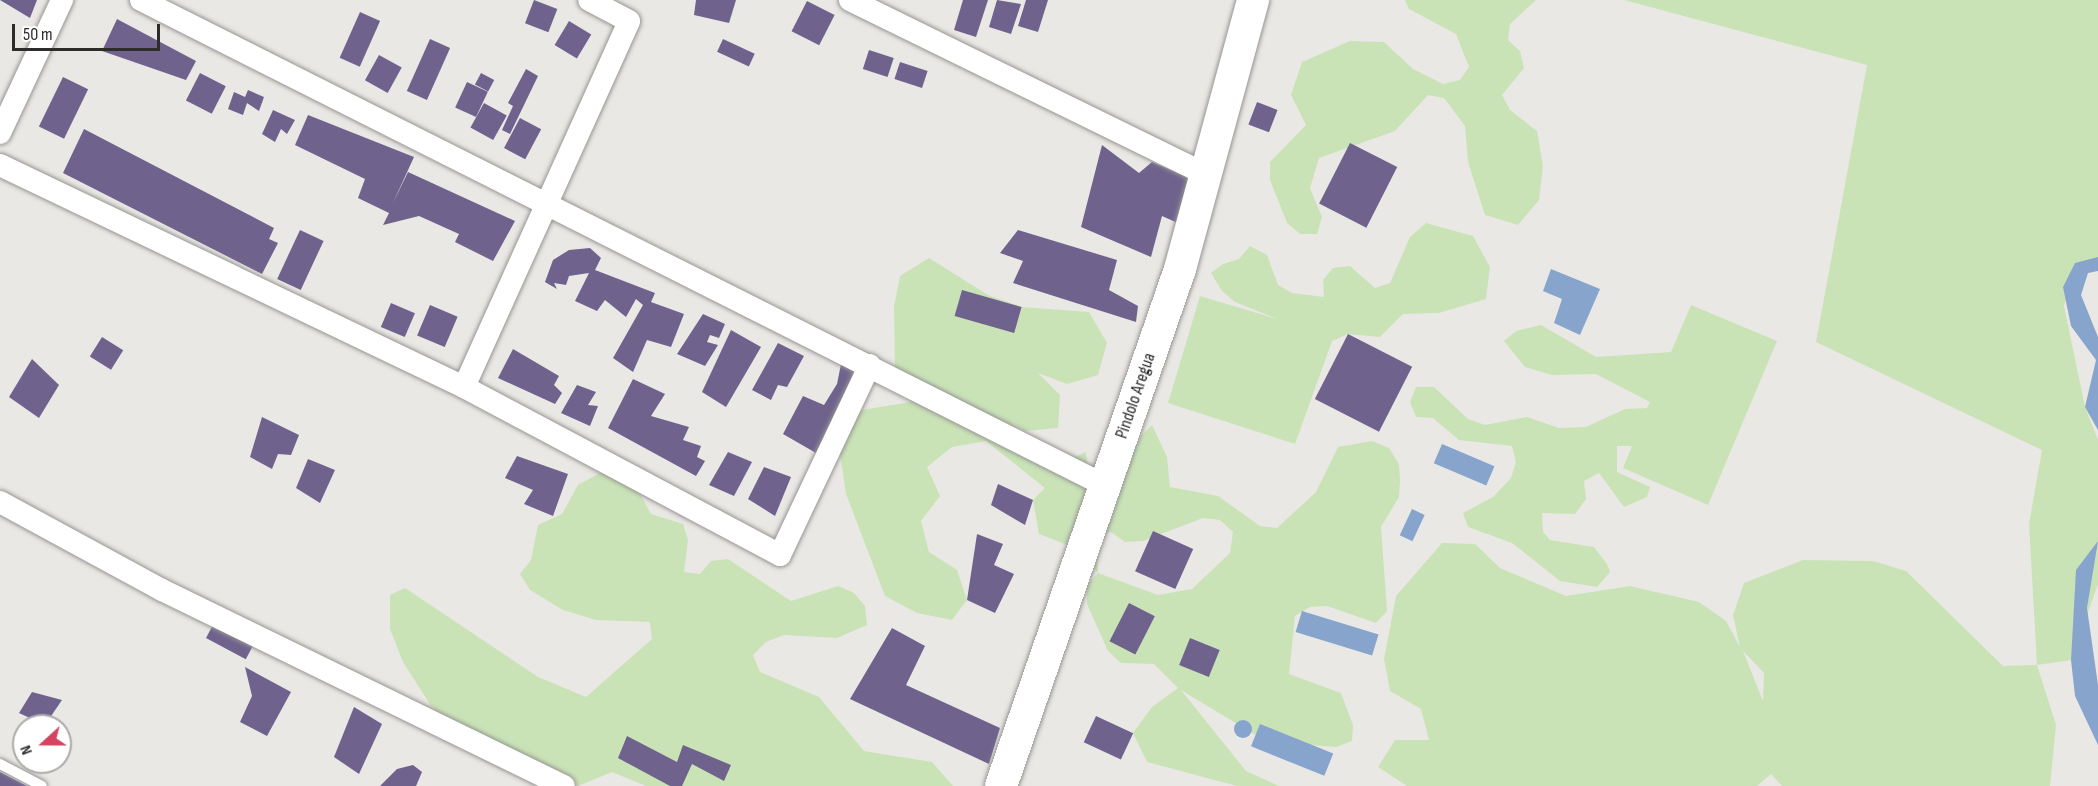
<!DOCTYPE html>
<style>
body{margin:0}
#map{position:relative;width:2098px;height:786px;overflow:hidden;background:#eae8e5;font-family:"Sofia Sans Condensed",sans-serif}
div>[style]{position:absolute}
.green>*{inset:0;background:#c9e3b7}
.water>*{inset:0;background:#86a4cc;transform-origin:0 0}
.round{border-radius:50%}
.building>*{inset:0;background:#6f638e;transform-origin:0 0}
.roads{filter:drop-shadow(0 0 2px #979592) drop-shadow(0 0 2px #979592)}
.lane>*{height:10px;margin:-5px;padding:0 5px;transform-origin:5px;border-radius:5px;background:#fff}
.street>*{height:22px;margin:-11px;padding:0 11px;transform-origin:11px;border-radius:11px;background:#fff}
.secondary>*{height:32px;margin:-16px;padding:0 16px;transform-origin:16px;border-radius:16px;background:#fff}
span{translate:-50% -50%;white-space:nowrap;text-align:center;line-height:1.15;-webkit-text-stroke:6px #fff;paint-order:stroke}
.street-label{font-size:18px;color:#2d2c2b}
.north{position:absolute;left:12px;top:714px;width:60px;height:60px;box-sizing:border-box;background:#fff;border:2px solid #ababaa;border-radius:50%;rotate:249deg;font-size:16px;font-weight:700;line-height:24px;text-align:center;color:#2d2c2b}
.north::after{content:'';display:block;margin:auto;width:21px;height:27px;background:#d44461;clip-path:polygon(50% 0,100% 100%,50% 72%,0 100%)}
.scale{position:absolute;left:12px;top:24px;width:148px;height:27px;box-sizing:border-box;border:3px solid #2d2c2b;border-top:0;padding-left:8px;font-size:18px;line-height:21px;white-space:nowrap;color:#2d2c2b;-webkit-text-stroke:4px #fff;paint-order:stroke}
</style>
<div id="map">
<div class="green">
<div style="clip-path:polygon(1405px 0,1536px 0,1510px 24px,1508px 40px,1520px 51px,1524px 68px,1502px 95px,1510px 110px,1537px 131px,1543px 166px,1539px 200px,1518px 225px,1485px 215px,1468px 162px,1465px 126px,1444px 98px,1428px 95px,1395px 131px,1319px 158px,1310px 188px,1322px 217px,1317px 234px,1300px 234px,1287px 223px,1270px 180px,1270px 162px,1306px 125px,1291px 95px,1302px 62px,1350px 41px,1384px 42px,1413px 69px,1443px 84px,1460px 80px,1469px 67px,1456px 34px,1409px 9px)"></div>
<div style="clip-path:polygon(evenodd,1624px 0,2098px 0,2098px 261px,2075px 263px,2064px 306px,2085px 407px,2098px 440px,2098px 584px,2071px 660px,2037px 665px,2056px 725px,2050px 786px,1782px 786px,1771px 774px,1757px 786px,1407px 786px,1378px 767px,1395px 740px,1429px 740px,1421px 709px,1390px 691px,1384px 659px,1396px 596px,1442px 543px,1475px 544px,1500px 568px,1566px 596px,1630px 586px,1699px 602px,1726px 621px,1740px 647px,1733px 615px,1744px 583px,1803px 560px,1873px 561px,1906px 571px,2003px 666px,2037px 665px,2029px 524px,2042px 450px,1816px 342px,1867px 65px,1624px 0,1743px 651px,1764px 673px,1763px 701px,1743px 651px)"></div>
<div style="clip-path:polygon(1426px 223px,1473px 236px,1490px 267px,1486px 299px,1439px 313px,1403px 314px,1380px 337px,1348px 334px,1332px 341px,1295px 444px,1168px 403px,1200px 296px,1277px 319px,1235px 302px,1222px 291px,1211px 273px,1223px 264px,1239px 259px,1250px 246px,1267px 255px,1278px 285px,1292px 293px,1324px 297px,1323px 280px,1333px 268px,1350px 266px,1375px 288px,1390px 283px,1410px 237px)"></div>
<div style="clip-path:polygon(evenodd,929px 258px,988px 295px,1022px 307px,1089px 312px,1107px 343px,1098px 375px,1067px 384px,1038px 373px,1060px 395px,1058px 428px,1025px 431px,1012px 423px,1055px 466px,1086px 452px,1090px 485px,1111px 498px,1141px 436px,1152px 425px,1167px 457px,1170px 487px,1218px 496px,1260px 526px,1277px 528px,1316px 492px,1338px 447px,1372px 441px,1389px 448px,1399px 464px,1400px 480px,1399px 497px,1381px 527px,1387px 611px,1376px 623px,1327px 606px,1310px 607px,1295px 616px,1289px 674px,1341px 693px,1353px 725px,1352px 741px,1336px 747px,1267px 742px,1181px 690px,1246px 771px,1279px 786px,1237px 786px,1147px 762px,1133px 733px,1152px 707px,1178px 688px,1154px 664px,1121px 663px,1108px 651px,1087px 604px,1087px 586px,1098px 573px,1075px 548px,1039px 534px,1033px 500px,1045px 488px,986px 441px,952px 447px,927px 467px,940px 496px,921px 521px,929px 552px,957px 570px,967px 600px,952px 620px,917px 613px,885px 596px,846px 494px,840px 454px,843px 413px,911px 402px,895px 373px,894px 307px,900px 276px,929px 258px,1203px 518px,1220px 520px,1233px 532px,1230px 553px,1192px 589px,1158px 595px,1098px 573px,1096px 536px,1111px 532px,1125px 542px,1143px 541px,1203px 518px)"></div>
<div style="clip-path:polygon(1691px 305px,1777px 341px,1708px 505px,1623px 468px,1632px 446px,1617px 446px,1617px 472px,1650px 487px,1647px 497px,1624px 507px,1599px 473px,1584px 481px,1586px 499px,1575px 514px,1542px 513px,1543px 532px,1550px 540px,1594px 547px,1607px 564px,1610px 572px,1597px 587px,1560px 581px,1512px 543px,1468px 527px,1463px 513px,1493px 497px,1511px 478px,1516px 462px,1512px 446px,1459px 440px,1433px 418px,1416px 417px,1410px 402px,1416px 387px,1434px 387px,1468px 419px,1485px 425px,1527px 417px,1559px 428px,1586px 427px,1625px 409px,1647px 408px,1650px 402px,1596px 374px,1552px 375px,1525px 367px,1504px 341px,1516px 331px,1541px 325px,1596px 357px,1671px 352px)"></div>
<div style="clip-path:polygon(607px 469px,635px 485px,651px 514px,683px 524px,688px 540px,684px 572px,700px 574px,711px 561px,728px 559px,791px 601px,838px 586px,854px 593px,865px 606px,867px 625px,837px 638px,784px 635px,766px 642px,753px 655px,760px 672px,819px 697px,864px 751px,932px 762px,953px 786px,646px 786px,612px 772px,578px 786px,456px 732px,431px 706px,403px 662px,390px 629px,390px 595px,405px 588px,538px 677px,586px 697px,652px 639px,650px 622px,596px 620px,563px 610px,530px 590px,520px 574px,531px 560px,538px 525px,562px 514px,578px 485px)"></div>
</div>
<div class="water">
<div style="clip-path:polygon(2098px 257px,2098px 271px,2088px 273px,2081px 295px,2098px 337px,2098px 430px,2085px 407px,2096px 360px,2071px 326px,2063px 287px,2075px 263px)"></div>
<div style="clip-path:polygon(1551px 269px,1600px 289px,1580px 335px,1554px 323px,1562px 299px,1543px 291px)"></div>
<div style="left:1442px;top:444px;width:57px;height:21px;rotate:23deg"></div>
<div style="left:1412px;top:509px;width:14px;height:29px;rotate:25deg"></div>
<div style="clip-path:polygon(2098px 541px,2087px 608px,2098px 685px,2098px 745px,2075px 696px,2071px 660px,2076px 570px)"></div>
<div style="left:1302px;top:611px;width:80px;height:22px;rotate:17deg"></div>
<div class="round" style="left:1234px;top:720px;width:18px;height:18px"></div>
<div style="left:1260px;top:724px;width:79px;height:24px;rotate:22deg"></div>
</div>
<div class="building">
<div style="clip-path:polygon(0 0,37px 0,30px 18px)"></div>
<div style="left:534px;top:0;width:25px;height:25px;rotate:21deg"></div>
<div style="clip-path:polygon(696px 0,736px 0,729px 23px,694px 15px)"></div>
<div style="clip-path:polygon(963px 0,988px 0,976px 37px,954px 30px)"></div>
<div style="clip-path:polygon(997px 0,1021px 4px,1011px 34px,989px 27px)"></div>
<div style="clip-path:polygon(1026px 0,1048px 0,1038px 32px,1018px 26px)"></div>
<div style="left:807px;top:1px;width:31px;height:34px;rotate:27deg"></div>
<div style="left:360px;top:12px;width:22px;height:50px;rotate:24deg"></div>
<div style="clip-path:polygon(117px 19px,196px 61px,186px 80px,102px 51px)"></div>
<div style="left:569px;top:21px;width:26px;height:28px;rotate:31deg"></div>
<div style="left:430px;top:39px;width:22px;height:57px;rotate:24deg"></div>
<div style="left:723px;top:39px;width:35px;height:14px;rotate:25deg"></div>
<div style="left:869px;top:50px;width:26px;height:20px;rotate:18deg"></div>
<div style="left:379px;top:55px;width:26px;height:29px;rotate:29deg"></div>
<div style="left:900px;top:62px;width:29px;height:18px;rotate:18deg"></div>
<div style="clip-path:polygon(526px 69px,538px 76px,510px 134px,502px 130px,513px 106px,508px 103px)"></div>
<div style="left:200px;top:73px;width:29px;height:31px;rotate:27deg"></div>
<div style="left:481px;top:73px;width:15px;height:13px;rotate:28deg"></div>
<div style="left:63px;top:77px;width:28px;height:55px;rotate:26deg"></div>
<div style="left:467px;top:82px;width:23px;height:28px;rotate:25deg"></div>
<div style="clip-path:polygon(248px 90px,264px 97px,259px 111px,247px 103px,243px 115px,228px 109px,234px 92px,245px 97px)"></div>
<div style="left:1257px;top:102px;width:22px;height:24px;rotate:21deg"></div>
<div style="left:484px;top:103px;width:26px;height:28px;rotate:29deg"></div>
<div style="clip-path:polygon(273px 110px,295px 120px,287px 134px,281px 129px,275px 142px,262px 134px)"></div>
<div style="clip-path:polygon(308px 115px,414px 157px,392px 205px,408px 172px,515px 221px,493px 261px,455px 242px,459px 234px,419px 216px,383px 225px,389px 213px,358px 198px,365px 179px,295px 145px)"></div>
<div style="left:520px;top:118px;width:24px;height:34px;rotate:28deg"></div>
<div style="clip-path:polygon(84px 129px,274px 228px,269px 239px,278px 243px,262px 274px,63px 173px)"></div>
<div style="left:1350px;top:143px;width:53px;height:68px;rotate:27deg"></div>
<div style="clip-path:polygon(1102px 145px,1139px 173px,1152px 162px,1194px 180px,1180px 224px,1162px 216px,1151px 257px,1081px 227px)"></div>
<div style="left:300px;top:230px;width:26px;height:54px;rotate:25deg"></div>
<div style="clip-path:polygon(1018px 230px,1117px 260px,1109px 290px,1138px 306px,1136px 322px,1013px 283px,1023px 261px,1000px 253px)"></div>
<div style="clip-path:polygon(590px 248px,601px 258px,595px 270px,655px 293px,651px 302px,684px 314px,671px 347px,647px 340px,633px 372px,613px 358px,643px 305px,636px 299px,626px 317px,605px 300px,597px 311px,575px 301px,589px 273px,569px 276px,566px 285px,554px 283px,557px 289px,545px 282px,553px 260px,569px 250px)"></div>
<div style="left:962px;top:290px;width:62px;height:27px;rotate:16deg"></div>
<div style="left:391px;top:303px;width:26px;height:26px;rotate:23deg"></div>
<div style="left:430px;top:305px;width:30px;height:33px;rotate:23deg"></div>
<div style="clip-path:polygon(703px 314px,725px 324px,719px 338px,710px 335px,707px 342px,718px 345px,705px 366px,677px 354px)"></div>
<div style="clip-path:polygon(731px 330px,761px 347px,726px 407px,702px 392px)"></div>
<div style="left:1348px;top:334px;width:72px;height:73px;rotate:27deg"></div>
<div style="left:102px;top:337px;width:25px;height:23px;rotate:32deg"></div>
<div style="clip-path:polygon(778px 343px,804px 356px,787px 387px,778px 385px,771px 400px,752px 390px)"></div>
<div style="clip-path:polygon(513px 349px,559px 376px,554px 385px,562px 393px,555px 404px,498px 378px)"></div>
<div style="clip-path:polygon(32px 359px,59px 385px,39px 418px,9px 397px)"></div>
<div style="clip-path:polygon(841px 364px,858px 372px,816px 453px,783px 434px,803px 396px,824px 405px,837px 384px)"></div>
<div style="clip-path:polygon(633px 379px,665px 394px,651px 416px,689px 427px,683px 440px,701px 446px,697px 457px,705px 461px,696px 476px,608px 428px)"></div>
<div style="clip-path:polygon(577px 385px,596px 392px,588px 405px,598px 406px,590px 426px,561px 413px)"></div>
<div style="clip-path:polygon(262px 417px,299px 435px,291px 455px,278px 454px,272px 469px,250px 457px)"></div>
<div style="clip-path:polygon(728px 452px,752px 462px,734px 496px,709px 485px)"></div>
<div style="clip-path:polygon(517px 456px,568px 474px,553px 516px,524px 504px,533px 490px,505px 478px)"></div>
<div style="clip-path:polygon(308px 459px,335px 470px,320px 503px,296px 488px)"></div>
<div style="clip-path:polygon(764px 467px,791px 477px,775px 516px,748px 499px)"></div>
<div style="clip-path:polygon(998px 484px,1033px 500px,1025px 525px,991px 505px)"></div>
<div style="left:1153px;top:531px;width:44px;height:44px;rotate:24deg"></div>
<div style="clip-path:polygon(977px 534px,1003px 544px,994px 565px,1014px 574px,995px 613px,967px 600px)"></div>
<div style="left:1129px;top:603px;width:29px;height:43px;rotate:27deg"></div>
<div style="left:214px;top:623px;width:45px;height:17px;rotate:28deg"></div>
<div style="clip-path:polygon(892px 628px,925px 646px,906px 685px,1000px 728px,989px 764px,850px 699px)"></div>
<div style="left:1190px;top:638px;width:32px;height:29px;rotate:22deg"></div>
<div style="clip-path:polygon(245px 667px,291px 692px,267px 736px,240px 722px,252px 696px)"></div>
<div style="clip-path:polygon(32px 692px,62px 700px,45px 725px,19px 713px)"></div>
<div style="clip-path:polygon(354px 707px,382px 724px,359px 774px,334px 757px)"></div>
<div style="left:1096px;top:716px;width:41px;height:29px;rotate:25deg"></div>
<div style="clip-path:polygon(627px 736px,677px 762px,683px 745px,731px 765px,724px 781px,692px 764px,682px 786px,670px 786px,618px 758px)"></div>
<div style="clip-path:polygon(413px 765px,422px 772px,416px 786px,380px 786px,397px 769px)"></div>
<div style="clip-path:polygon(0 772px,27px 786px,0 786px)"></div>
</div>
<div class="roads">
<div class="lane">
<div style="left:0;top:764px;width:47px;rotate:27.6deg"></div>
</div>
<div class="street">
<div style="left:141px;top:0;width:1078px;rotate:26.73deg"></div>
<div style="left:850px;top:0;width:398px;rotate:26.1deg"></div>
<div style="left:0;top:133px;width:147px;rotate:-65deg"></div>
<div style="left:0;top:165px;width:514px;rotate:25.57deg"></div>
<div style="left:464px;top:387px;width:358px;rotate:28deg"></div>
<div style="left:780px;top:555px;width:210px;rotate:-64.7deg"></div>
<div style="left:464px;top:387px;width:401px;rotate:-65.7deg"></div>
<div style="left:629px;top:21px;width:45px;rotate:-152.3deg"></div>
<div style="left:0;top:502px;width:184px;rotate:28.5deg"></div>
<div style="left:162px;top:590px;width:447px;rotate:26deg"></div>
</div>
<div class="secondary">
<div style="left:1001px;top:786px;width:547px;rotate:-70.9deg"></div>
<div style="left:1180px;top:269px;width:279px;rotate:-74.8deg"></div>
</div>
</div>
<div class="street-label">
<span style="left:1136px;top:396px;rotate:-71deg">Pindolo Aregua</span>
</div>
<div class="north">N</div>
<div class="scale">50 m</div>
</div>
